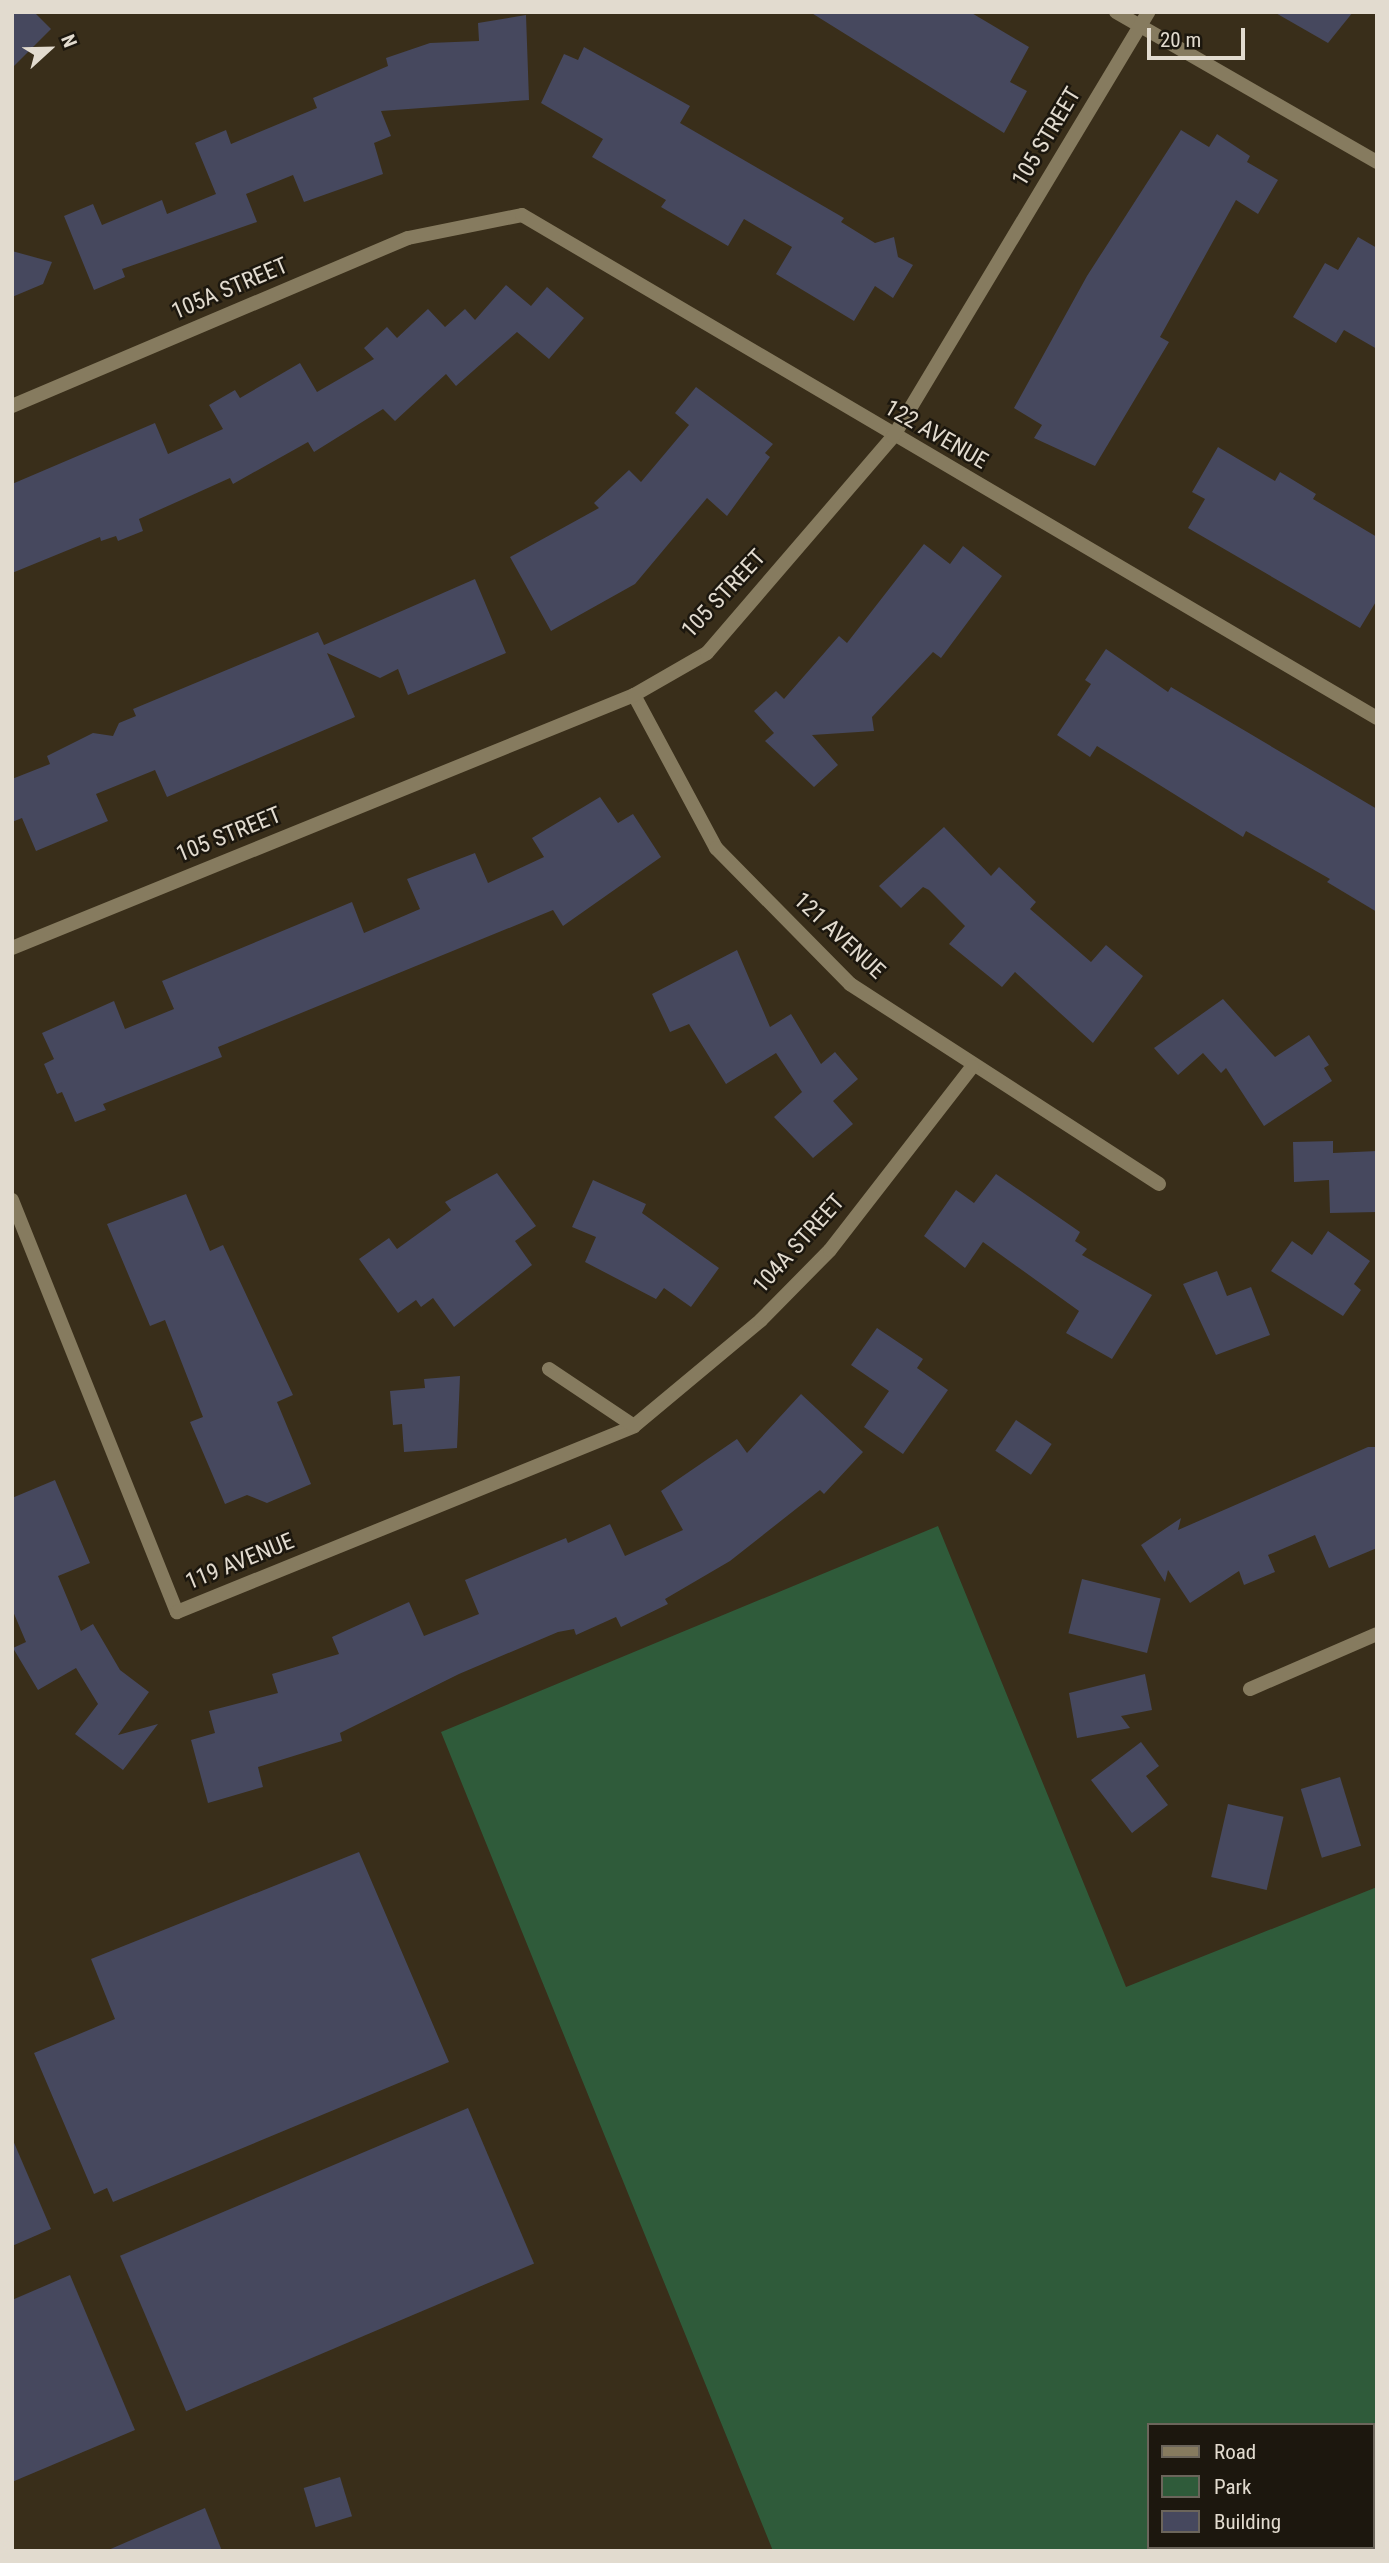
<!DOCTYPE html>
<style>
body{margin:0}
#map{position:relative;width:1389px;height:2563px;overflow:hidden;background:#392e1a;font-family:"Roboto Condensed",sans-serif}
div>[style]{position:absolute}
.green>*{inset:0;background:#2f5b3a}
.building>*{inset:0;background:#46485e;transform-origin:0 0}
.minor>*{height:14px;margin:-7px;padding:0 7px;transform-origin:7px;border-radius:7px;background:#867b5f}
.tertiary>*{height:14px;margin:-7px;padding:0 7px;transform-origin:7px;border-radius:7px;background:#867b5f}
span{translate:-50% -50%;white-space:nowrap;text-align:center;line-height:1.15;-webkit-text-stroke:5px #1c170e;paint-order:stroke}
.street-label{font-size:23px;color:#e2dbcf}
.frame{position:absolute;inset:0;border:14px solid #e2dbcf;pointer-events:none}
.legend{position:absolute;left:1147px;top:2423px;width:228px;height:126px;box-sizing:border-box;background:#1c170e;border:2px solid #6b655b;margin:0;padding:9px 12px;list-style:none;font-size:21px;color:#e2dbcf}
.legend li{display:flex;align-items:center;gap:14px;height:35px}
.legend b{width:35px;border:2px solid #6b655b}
.north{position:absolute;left:14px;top:14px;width:70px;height:70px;-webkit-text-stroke:5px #1c170e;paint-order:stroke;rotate:68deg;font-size:19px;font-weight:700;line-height:28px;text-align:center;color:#e2dbcf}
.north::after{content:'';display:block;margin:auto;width:24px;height:32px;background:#e2dbcf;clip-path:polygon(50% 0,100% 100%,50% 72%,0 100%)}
.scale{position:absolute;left:1147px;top:28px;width:98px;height:32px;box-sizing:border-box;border:4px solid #e2dbcf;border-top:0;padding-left:9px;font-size:21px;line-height:24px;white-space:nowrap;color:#e2dbcf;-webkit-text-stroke:5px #1c170e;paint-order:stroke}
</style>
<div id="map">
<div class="green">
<div style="clip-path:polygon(evenodd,938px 1526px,1126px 1987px,1377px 1887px,1377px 2551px,773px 2551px,441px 1732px,938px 1526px,1149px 2425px,1373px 2425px,1373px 2547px,1149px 2547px,1149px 2425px)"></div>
</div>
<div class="building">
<div style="clip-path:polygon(12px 12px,34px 12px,51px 29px,12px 68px)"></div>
<div style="clip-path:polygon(810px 12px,970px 12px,1029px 47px,1010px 82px,1027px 91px,1004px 133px)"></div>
<div style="clip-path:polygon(1274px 12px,1353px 12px,1328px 43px)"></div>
<div style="clip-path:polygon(526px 15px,529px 100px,381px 111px,391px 136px,374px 143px,383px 174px,304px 202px,293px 175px,246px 194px,257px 222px,122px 269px,125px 277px,94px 290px,64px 216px,93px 204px,102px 225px,162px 200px,167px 214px,216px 194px,195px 143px,226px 130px,231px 144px,317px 108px,313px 98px,388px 66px,386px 58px,430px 43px,479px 41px,478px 23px)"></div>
<div style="clip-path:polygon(584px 47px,690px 106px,680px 123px,844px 218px,841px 222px,875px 243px,894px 237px,898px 257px,913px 265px,893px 298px,875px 286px,854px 321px,776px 274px,792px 247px,744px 219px,728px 246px,661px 207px,666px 200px,592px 157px,603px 139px,541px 103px,564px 54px,578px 60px)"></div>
<div style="clip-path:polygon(1181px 130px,1209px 147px,1217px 134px,1250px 156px,1247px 162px,1278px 180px,1258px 214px,1236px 200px,1160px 337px,1169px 342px,1095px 466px,1034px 438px,1042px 425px,1014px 408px,1087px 276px)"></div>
<div style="clip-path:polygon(1358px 237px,1377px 248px,1377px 349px,1344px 330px,1336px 343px,1293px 317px,1325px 263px,1338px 270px)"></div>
<div style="clip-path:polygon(12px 251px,52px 262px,43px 284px,12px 297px)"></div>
<div style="clip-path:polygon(506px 285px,531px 306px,547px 287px,584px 318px,549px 359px,517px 332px,456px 386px,446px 374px,395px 421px,383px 409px,314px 452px,308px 442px,233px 484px,230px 478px,139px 519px,143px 531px,118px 541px,116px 536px,101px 541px,100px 537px,12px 573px,12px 484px,155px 423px,168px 454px,223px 429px,209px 405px,235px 390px,240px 398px,300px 363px,317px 392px,374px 359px,364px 348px,387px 327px,397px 338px,428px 309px,445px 327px,465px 309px,475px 320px)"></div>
<div style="clip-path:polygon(696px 387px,773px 444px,765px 453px,770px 457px,727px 516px,707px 498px,635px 584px,551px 631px,510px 557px,599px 508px,594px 503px,629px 470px,641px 482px,689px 425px,675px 413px)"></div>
<div style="clip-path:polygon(1218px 447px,1275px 481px,1280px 472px,1316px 494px,1313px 499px,1377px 537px,1377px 600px,1360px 628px,1188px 528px,1205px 499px,1192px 492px)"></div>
<div style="clip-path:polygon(924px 544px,950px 564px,963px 546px,1002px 576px,941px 658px,933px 652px,872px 717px,874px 731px,812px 735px,838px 765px,814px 787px,765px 741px,774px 733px,754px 711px,776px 691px,784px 699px,839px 636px,847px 643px)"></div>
<div style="clip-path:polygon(475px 579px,506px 653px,408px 695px,398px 669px,380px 678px,327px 653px,355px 717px,167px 797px,155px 770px,96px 794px,108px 821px,36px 851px,22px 818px,12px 822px,12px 779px,50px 764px,47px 756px,93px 733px,113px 736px,119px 723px,136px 716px,133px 709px,318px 632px,324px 645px)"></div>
<div style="clip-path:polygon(1106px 649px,1168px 692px,1171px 687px,1377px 809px,1377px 912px,1327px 882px,1330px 879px,1246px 831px,1243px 837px,1097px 746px,1090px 757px,1057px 735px,1091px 684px,1085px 680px)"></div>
<div style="clip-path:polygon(600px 797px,618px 823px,633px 814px,661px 857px,563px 926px,553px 910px,218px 1047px,222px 1057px,103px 1104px,106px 1110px,75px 1122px,62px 1092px,57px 1094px,44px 1064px,54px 1059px,42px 1033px,114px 1001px,125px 1029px,174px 1009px,162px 981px,352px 902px,364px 933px,420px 909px,407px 879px,475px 853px,488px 883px,544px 857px,532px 838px)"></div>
<div style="clip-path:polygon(944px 827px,991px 876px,999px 867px,1036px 902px,1030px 909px,1091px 962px,1106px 945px,1143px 976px,1093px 1043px,1015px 972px,1002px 987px,949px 944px,965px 926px,929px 890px,923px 887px,901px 908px,879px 886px)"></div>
<div style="clip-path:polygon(737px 950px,770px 1027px,791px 1014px,821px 1064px,835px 1052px,858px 1079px,833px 1101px,853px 1124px,813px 1158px,774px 1117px,802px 1092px,776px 1053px,726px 1084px,689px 1024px,670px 1032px,652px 994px)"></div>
<div style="clip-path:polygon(1223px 999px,1275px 1057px,1309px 1035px,1329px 1065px,1324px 1068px,1332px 1081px,1264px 1126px,1226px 1068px,1221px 1073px,1203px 1053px,1178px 1075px,1154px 1048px)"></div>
<div style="clip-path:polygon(1333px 1141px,1333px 1153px,1377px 1151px,1377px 1212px,1330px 1213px,1329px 1180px,1294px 1182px,1293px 1142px)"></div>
<div style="clip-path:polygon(497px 1173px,536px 1226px,515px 1241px,532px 1265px,454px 1327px,433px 1298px,421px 1307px,416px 1300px,398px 1313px,359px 1259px,389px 1238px,397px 1249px,451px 1210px,445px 1202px)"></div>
<div style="clip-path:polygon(996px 1174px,1080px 1232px,1075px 1241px,1087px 1249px,1082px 1255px,1152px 1295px,1112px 1359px,1066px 1333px,1079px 1311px,983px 1242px,965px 1268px,924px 1236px,956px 1190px,974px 1203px)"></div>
<div style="clip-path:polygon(593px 1180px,646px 1204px,642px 1213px,719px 1268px,691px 1307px,664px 1288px,656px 1299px,585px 1262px,596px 1237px,572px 1227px)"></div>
<div style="clip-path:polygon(186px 1194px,210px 1251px,223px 1245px,293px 1395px,277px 1402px,311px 1484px,267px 1503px,247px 1495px,225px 1504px,190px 1422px,203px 1417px,165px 1320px,150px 1326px,107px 1224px)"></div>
<div style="clip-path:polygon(1328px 1231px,1370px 1261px,1354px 1284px,1361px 1290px,1343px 1316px,1271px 1271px,1292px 1241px,1312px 1255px)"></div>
<div style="clip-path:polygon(1217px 1271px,1227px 1296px,1251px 1287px,1270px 1335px,1216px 1355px,1183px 1284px)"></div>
<div style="clip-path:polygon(877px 1328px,923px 1359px,917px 1368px,948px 1390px,903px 1454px,864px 1427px,889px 1391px,851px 1365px)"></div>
<div style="clip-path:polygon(460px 1376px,457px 1448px,404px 1452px,402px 1424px,393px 1425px,390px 1391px,425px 1388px,424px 1379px)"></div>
<div style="clip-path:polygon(801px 1394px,863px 1452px,824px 1494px,820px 1490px,730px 1561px,665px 1599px,668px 1604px,621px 1627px,616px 1617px,576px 1635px,574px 1629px,558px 1632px,459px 1674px,340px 1733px,342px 1741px,258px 1767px,263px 1787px,208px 1803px,191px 1740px,215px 1733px,209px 1711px,278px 1693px,272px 1674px,339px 1654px,332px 1637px,409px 1602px,424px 1636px,479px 1614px,465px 1580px,566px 1538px,568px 1543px,610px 1524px,625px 1556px,683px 1530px,661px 1491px,737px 1439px,747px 1453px)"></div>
<div style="left:1016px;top:1420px;width:43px;height:37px;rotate:34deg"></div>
<div style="clip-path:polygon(1368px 1447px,1377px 1447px,1377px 1548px,1329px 1568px,1315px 1535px,1268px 1555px,1275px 1572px,1244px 1585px,1239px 1571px,1190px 1603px,1168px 1570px,1165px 1582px,1141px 1545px,1181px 1518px,1178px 1530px)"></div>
<div style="clip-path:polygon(55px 1480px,90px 1563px,58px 1576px,81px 1631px,93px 1624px,120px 1670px,149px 1692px,118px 1735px,158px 1724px,123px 1770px,75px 1734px,98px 1704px,76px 1668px,38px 1690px,13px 1648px,26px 1642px,12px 1609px,12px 1498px)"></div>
<div style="left:1082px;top:1579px;width:81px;height:56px;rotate:14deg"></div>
<div style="clip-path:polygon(1145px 1674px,1152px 1710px,1121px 1716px,1130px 1728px,1077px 1738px,1069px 1693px)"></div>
<div style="clip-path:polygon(1141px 1742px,1159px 1766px,1146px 1776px,1168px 1805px,1132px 1833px,1091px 1780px)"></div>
<div style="left:1340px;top:1777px;width:72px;height:41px;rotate:73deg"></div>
<div style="left:1228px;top:1804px;width:57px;height:75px;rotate:13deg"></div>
<div style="clip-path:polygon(359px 1852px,449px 2062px,113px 2202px,107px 2188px,94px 2194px,34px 2053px,115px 2019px,91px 1959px)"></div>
<div style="left:468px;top:2108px;width:169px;height:378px;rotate:67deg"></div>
<div style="clip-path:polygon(12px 2138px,51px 2229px,12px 2246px)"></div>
<div style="clip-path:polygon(70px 2275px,135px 2430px,12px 2482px,12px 2300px)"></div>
<div style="left:340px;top:2477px;width:41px;height:38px;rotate:73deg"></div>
<div style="clip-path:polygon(205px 2508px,222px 2551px,106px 2551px)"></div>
</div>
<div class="minor">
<div style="left:12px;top:406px;width:430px;rotate:-23deg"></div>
<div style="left:408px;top:238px;width:116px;rotate:-11.4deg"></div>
<div style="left:522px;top:215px;width:992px;rotate:30.47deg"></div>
<div style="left:634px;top:695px;width:174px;rotate:61.8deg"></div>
<div style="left:716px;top:848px;width:191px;rotate:45.4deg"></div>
<div style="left:850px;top:984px;width:368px;rotate:32.9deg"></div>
<div style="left:12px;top:1200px;width:444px;rotate:68.2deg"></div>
<div style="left:177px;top:1612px;width:493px;rotate:-22.1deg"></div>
<div style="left:634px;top:1426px;width:165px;rotate:-39.8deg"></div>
<div style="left:761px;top:1320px;width:98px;rotate:-45.4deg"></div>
<div style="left:830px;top:1250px;width:232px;rotate:-52.2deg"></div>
<div style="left:549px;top:1369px;width:102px;rotate:33.8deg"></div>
<div style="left:1250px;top:1689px;width:138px;rotate:-23.4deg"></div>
</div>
<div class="tertiary">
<div style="left:1116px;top:12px;width:301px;rotate:29.9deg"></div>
<div style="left:12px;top:948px;width:671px;rotate:-22.13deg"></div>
<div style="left:634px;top:695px;width:84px;rotate:-29.9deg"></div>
<div style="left:707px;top:653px;width:285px;rotate:-49.3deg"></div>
<div style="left:893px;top:437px;width:496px;rotate:-59deg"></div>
</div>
<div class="street-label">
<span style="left:1047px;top:137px;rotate:-59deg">105 STREET</span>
<span style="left:230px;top:289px;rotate:-23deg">105A STREET</span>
<span style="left:936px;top:435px;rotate:30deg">122 AVENUE</span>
<span style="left:724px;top:594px;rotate:-47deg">105 STREET</span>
<span style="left:229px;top:835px;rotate:-22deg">105 STREET</span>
<span style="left:839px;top:936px;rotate:43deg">121 AVENUE</span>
<span style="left:799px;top:1244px;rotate:-48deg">104A STREET</span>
<span style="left:240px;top:1562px;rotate:-22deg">119 AVENUE</span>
</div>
<div class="frame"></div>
<ul class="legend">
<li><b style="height:9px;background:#867b5f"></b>Road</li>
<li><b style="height:19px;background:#2f5b3a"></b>Park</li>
<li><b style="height:19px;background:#46485e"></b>Building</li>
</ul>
<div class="north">N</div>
<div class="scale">20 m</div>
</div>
